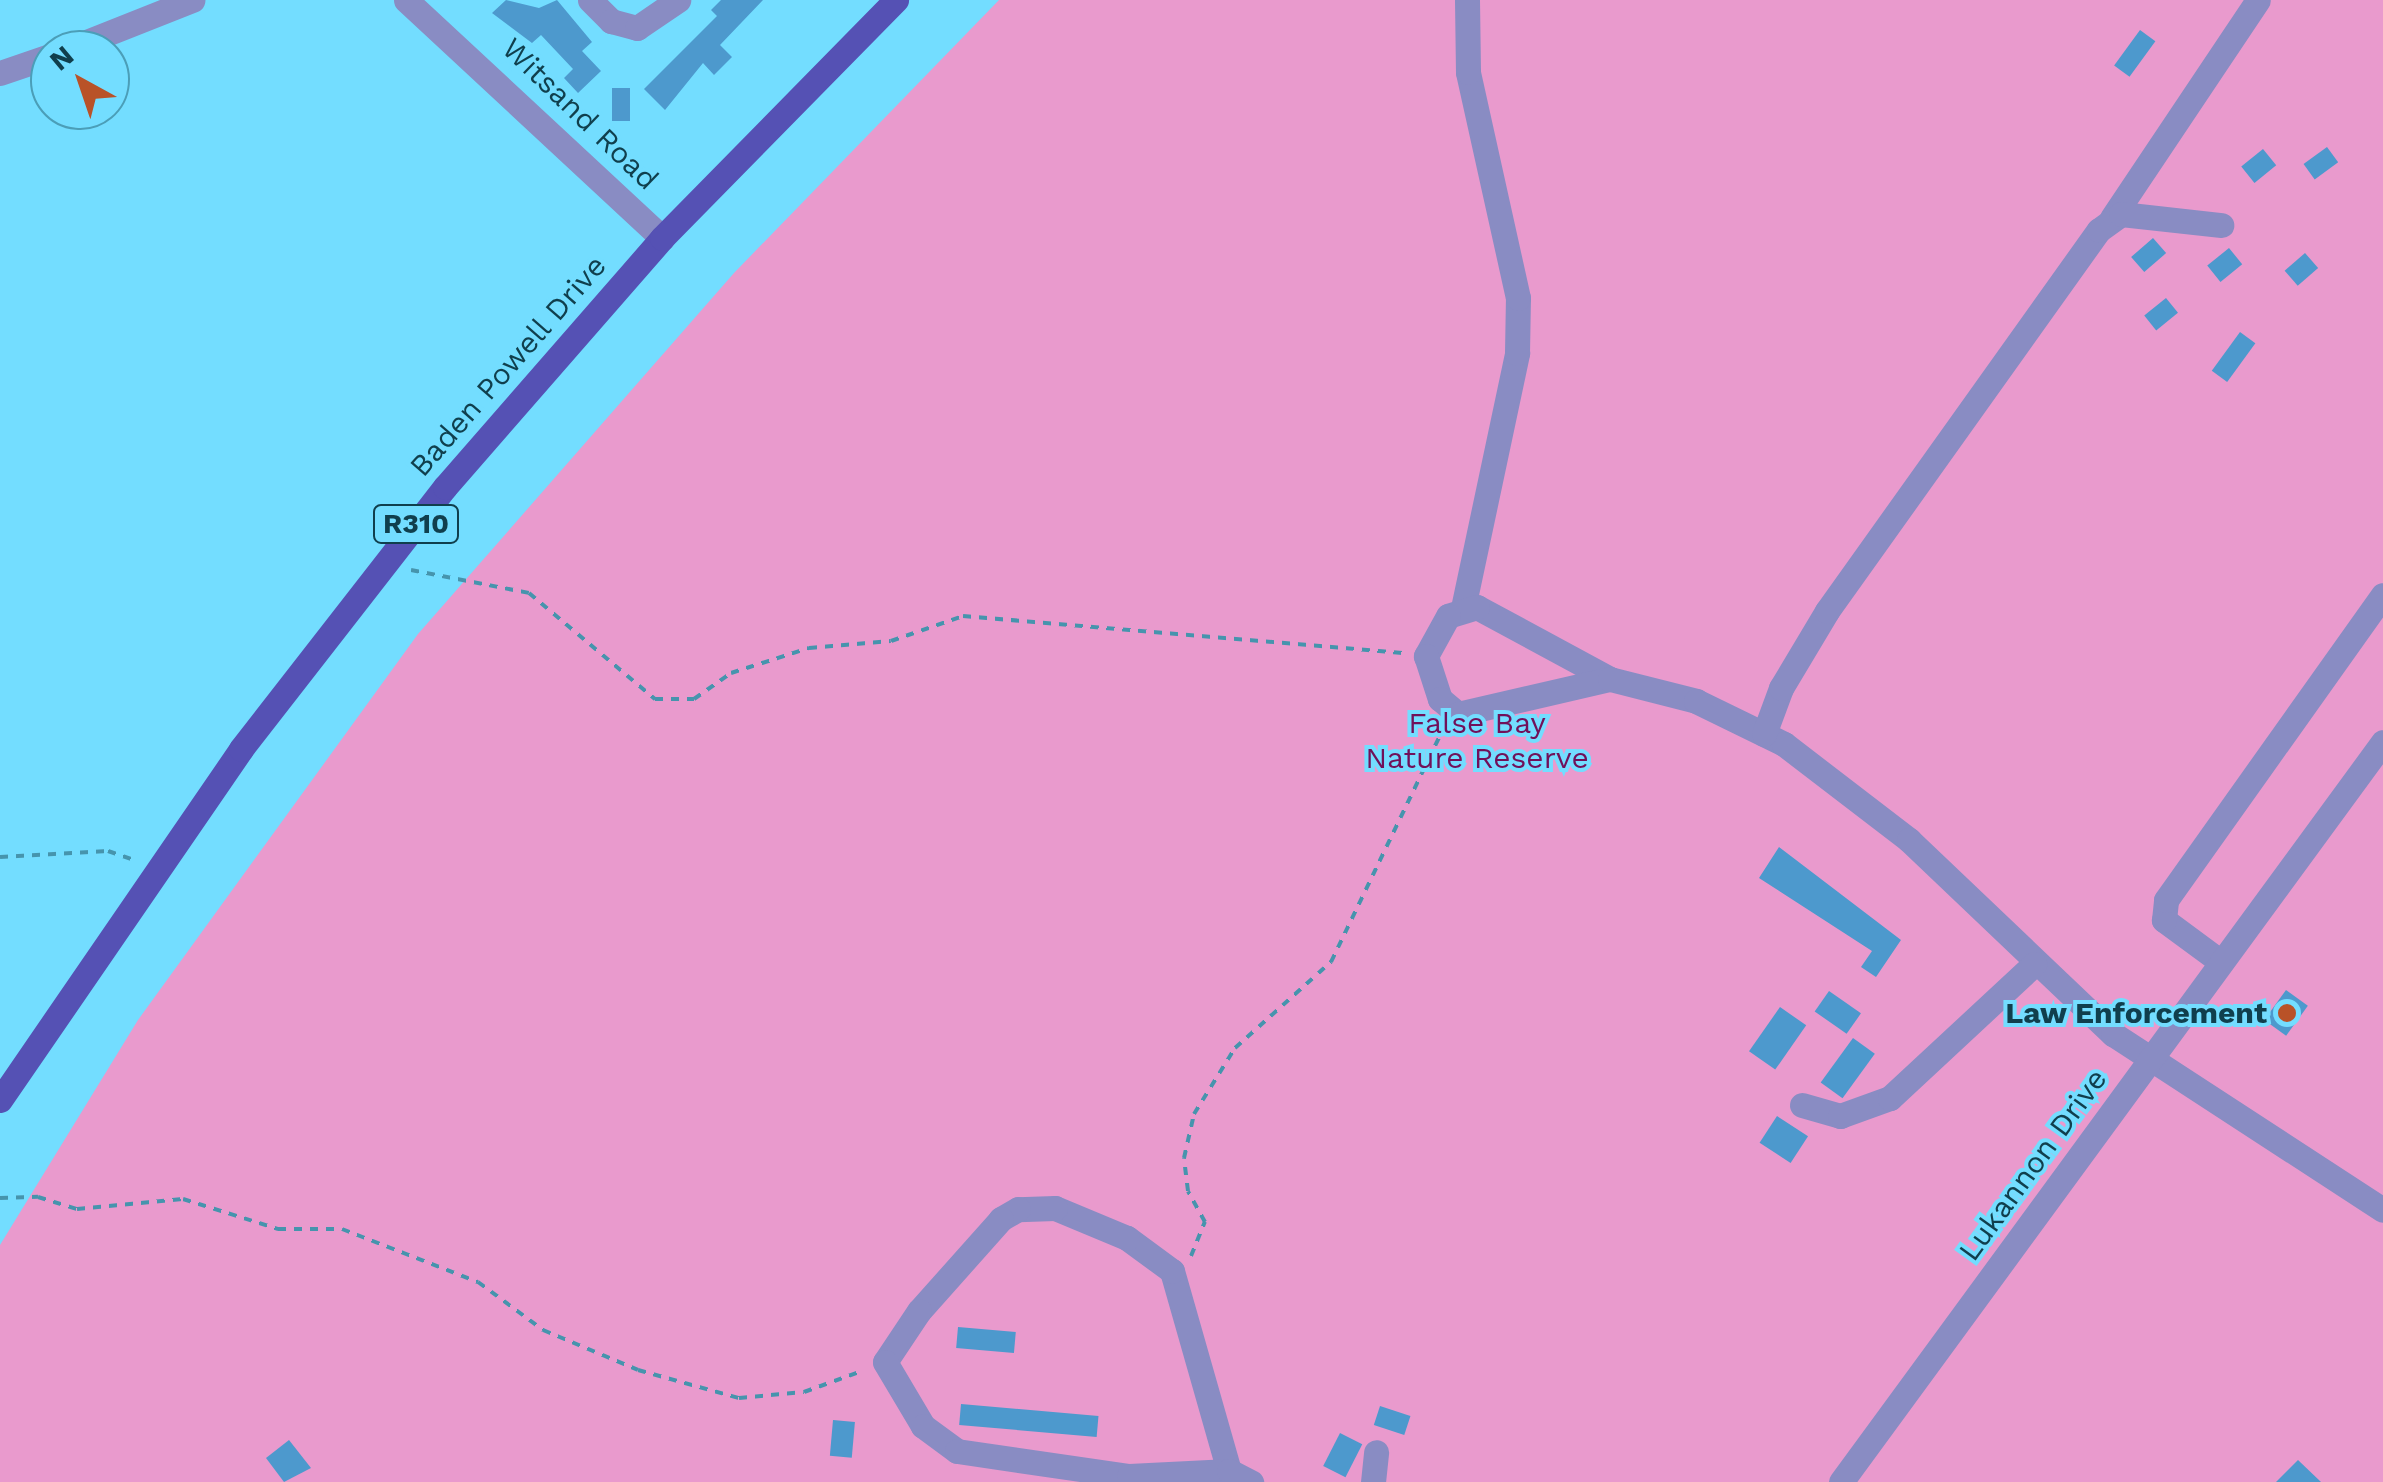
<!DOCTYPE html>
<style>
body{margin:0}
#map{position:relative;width:2383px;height:1482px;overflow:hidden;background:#73ddff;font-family:"Work Sans",sans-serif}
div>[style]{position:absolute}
.green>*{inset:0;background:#e99acd}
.building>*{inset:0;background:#4d99cd;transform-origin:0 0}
.path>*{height:4px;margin-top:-2px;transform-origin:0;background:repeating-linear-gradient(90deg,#4694ad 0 8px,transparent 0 16px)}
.minor>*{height:25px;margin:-12.5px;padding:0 12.5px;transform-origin:12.5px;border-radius:12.5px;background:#898cc3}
.major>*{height:25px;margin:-12.5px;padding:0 12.5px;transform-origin:12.5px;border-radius:12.5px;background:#5551b4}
.dots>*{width:28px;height:28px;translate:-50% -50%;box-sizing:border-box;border:5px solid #73ddff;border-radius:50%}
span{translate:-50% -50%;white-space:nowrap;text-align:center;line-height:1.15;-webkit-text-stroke:8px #73ddff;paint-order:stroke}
.shield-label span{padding:2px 8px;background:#73ddff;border:2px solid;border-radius:8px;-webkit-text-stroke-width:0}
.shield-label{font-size:28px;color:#103f4d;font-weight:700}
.street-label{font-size:30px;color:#103f4d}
.park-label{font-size:30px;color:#711059}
.poi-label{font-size:30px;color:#103f4d;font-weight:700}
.right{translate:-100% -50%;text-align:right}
.north{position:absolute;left:30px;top:30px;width:100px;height:100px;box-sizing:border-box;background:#73ddff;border:2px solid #4b9eb8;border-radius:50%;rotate:320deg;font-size:28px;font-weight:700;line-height:40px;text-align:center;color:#103f4d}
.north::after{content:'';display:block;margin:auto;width:35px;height:45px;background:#b95228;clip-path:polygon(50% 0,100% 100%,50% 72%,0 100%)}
</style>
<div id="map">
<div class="green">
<div style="clip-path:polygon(999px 0,2383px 0,2383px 1482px,0 1482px,0 1245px,138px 1020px,418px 634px,734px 273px)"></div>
</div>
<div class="building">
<div style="clip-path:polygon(506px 0,539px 8px,557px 0,592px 42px,582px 51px,601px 71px,578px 93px,564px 78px,573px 69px,541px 35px,532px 43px,492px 13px)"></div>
<div style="clip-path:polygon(721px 0,763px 0,720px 45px,732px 57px,714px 75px,703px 63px,665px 110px,644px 89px,717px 16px,711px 10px)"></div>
<div style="left:2140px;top:30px;width:19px;height:44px;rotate:36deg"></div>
<div style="left:612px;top:88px;width:18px;height:33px"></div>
<div style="left:2327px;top:147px;width:19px;height:29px;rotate:54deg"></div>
<div style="left:2263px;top:149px;width:21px;height:28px;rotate:51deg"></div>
<div style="left:2153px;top:238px;width:20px;height:29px;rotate:49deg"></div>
<div style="left:2229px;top:248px;width:21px;height:28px;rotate:51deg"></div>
<div style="left:2305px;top:253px;width:20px;height:27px;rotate:49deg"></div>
<div style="left:2166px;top:298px;width:19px;height:28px;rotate:51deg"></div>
<div style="left:2240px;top:332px;width:19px;height:48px;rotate:36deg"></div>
<div style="clip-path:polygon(1779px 847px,1901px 940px,1876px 977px,1861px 967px,1872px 951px,1759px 878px)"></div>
<div style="left:2286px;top:990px;width:27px;height:37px;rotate:36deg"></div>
<div style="left:1829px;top:991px;width:39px;height:25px;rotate:35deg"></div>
<div style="left:1780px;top:1007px;width:32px;height:54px;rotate:35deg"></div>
<div style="left:1853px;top:1038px;width:27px;height:55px;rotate:36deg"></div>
<div style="left:1777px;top:1116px;width:37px;height:32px;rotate:33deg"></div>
<div style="left:958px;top:1327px;width:58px;height:21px;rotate:5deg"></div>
<div style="left:961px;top:1404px;width:138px;height:21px;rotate:5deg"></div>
<div style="left:1380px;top:1406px;width:32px;height:20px;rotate:18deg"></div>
<div style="left:833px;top:1420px;width:22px;height:36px;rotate:5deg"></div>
<div style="left:1340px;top:1433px;width:25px;height:37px;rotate:27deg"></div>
<div style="clip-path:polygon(289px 1440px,311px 1468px,284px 1482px,266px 1458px)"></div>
<div style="clip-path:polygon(2298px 1460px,2321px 1482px,2276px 1482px)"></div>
</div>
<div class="path">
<div style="left:411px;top:570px;width:120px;rotate:11deg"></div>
<div style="left:529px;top:593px;width:165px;rotate:40.1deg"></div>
<div style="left:655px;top:699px;width:39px"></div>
<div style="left:694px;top:699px;width:45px;rotate:-35.1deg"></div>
<div style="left:731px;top:673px;width:82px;rotate:-17.8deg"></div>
<div style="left:809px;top:648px;width:82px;rotate:-4.9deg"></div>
<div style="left:891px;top:641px;width:76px;rotate:-19.1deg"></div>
<div style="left:963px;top:616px;width:441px;rotate:4.8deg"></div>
<div style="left:0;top:857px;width:108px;rotate:-3.2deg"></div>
<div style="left:108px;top:851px;width:31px;rotate:19deg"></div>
<div style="left:0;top:1198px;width:38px;rotate:-2deg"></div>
<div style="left:38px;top:1197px;width:41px;rotate:17.1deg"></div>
<div style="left:77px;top:1209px;width:106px;rotate:-5.4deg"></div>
<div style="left:183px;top:1199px;width:100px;rotate:17.5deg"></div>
<div style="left:278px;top:1229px;width:64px"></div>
<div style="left:342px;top:1229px;width:146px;rotate:21.3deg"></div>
<div style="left:478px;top:1282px;width:81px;rotate:36.4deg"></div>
<div style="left:543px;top:1330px;width:103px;rotate:22.8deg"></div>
<div style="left:638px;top:1370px;width:105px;rotate:15.5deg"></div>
<div style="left:739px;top:1398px;width:65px;rotate:-5.3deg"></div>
<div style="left:804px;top:1392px;width:62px;rotate:-19.9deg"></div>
<div style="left:1191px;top:1256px;width:37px;rotate:-68deg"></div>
<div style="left:1205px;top:1222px;width:35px;rotate:-119deg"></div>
<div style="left:1188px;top:1191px;width:33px;rotate:-97deg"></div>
<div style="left:1184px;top:1158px;width:45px;rotate:-77.2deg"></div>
<div style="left:1194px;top:1114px;width:78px;rotate:-58.2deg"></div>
<div style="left:1235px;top:1048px;width:129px;rotate:-41.9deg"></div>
<div style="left:1331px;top:962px;width:254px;rotate:-64.3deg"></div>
</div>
<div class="minor">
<div style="left:406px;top:0;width:350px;rotate:42.9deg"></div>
<div style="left:590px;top:0;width:30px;rotate:45deg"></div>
<div style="left:611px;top:21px;width:27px;rotate:15deg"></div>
<div style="left:637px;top:28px;width:50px;rotate:-34.3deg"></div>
<div style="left:66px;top:50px;width:136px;rotate:-21.6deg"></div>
<div style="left:0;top:73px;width:53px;rotate:-18.8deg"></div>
<div style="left:2112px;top:218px;width:262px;rotate:-56.2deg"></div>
<div style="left:1463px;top:608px;width:261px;rotate:-78deg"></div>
<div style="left:1517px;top:353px;width:55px;rotate:-89deg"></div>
<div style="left:1518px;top:298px;width:231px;rotate:-102.5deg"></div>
<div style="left:1468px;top:72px;width:72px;rotate:-90.8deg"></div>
<div style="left:1610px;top:679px;width:151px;rotate:-151.6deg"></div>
<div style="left:1477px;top:607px;width:30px;rotate:163deg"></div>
<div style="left:1448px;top:616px;width:46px;rotate:118.8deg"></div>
<div style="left:1426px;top:656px;width:45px;rotate:72deg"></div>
<div style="left:1440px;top:699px;width:23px;rotate:40deg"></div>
<div style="left:1458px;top:714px;width:156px;rotate:-13deg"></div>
<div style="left:1610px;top:679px;width:89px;rotate:14.3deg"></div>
<div style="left:1696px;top:701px;width:98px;rotate:26deg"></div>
<div style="left:1784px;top:744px;width:158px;rotate:37.5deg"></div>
<div style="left:1909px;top:840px;width:282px;rotate:43.6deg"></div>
<div style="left:2113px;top:1034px;width:322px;rotate:33.1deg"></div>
<div style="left:1764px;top:734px;width:49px;rotate:-69.7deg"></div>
<div style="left:1781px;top:688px;width:90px;rotate:-59.1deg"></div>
<div style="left:1827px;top:611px;width:468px;rotate:-54.5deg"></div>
<div style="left:2099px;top:230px;width:27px;rotate:-36deg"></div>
<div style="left:2121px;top:214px;width:101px;rotate:6.3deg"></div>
<div style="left:2221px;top:962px;width:71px;rotate:-143.6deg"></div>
<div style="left:2164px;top:920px;width:20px;rotate:-84deg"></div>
<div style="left:2166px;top:900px;width:374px;rotate:-54.6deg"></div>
<div style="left:1802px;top:1105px;width:40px;rotate:16deg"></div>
<div style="left:1840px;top:1116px;width:53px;rotate:-19.8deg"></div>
<div style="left:1890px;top:1098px;width:197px;rotate:-42.9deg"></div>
<div style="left:1229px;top:1471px;width:208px;rotate:-105.9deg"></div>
<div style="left:1172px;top:1271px;width:56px;rotate:-143.7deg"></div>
<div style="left:1127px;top:1238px;width:78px;rotate:-157.4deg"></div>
<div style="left:1055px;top:1208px;width:37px;rotate:178deg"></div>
<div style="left:1018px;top:1209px;width:20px;rotate:150deg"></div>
<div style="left:1001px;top:1219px;width:123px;rotate:131.7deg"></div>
<div style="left:919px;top:1311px;width:61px;rotate:123.7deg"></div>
<div style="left:885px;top:1362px;width:74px;rotate:59.3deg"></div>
<div style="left:923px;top:1426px;width:42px;rotate:36.3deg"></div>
<div style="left:957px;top:1451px;width:174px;rotate:8.3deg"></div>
<div style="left:1129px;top:1476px;width:100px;rotate:-2.9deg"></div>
<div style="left:1229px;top:1471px;width:25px;rotate:27deg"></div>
<div style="left:1373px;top:1482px;width:30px;rotate:-84deg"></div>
<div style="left:1841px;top:1482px;width:917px;rotate:-53.78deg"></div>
</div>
<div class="major">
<div style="left:0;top:1100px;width:426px;rotate:-55.5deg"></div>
<div style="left:241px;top:749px;width:332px;rotate:-52.1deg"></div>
<div style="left:445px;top:487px;width:330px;rotate:-48.9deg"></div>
<div style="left:662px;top:238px;width:334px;rotate:-45.5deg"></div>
</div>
<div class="dots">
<div style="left:2287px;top:1013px;background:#b95228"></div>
</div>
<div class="shield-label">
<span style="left:416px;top:524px">R310</span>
</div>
<div class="street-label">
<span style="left:580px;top:114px;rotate:44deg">Witsand Road</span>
<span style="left:508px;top:366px;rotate:-49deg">Baden Powell Drive</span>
<span style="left:2033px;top:1165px;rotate:-54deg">Lukannon Drive</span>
</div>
<div class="park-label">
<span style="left:1477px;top:740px">False Bay<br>Nature Reserve</span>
</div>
<div class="poi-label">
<span class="right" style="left:2267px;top:1013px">Law Enforcement</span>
</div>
<div class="north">N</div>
</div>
